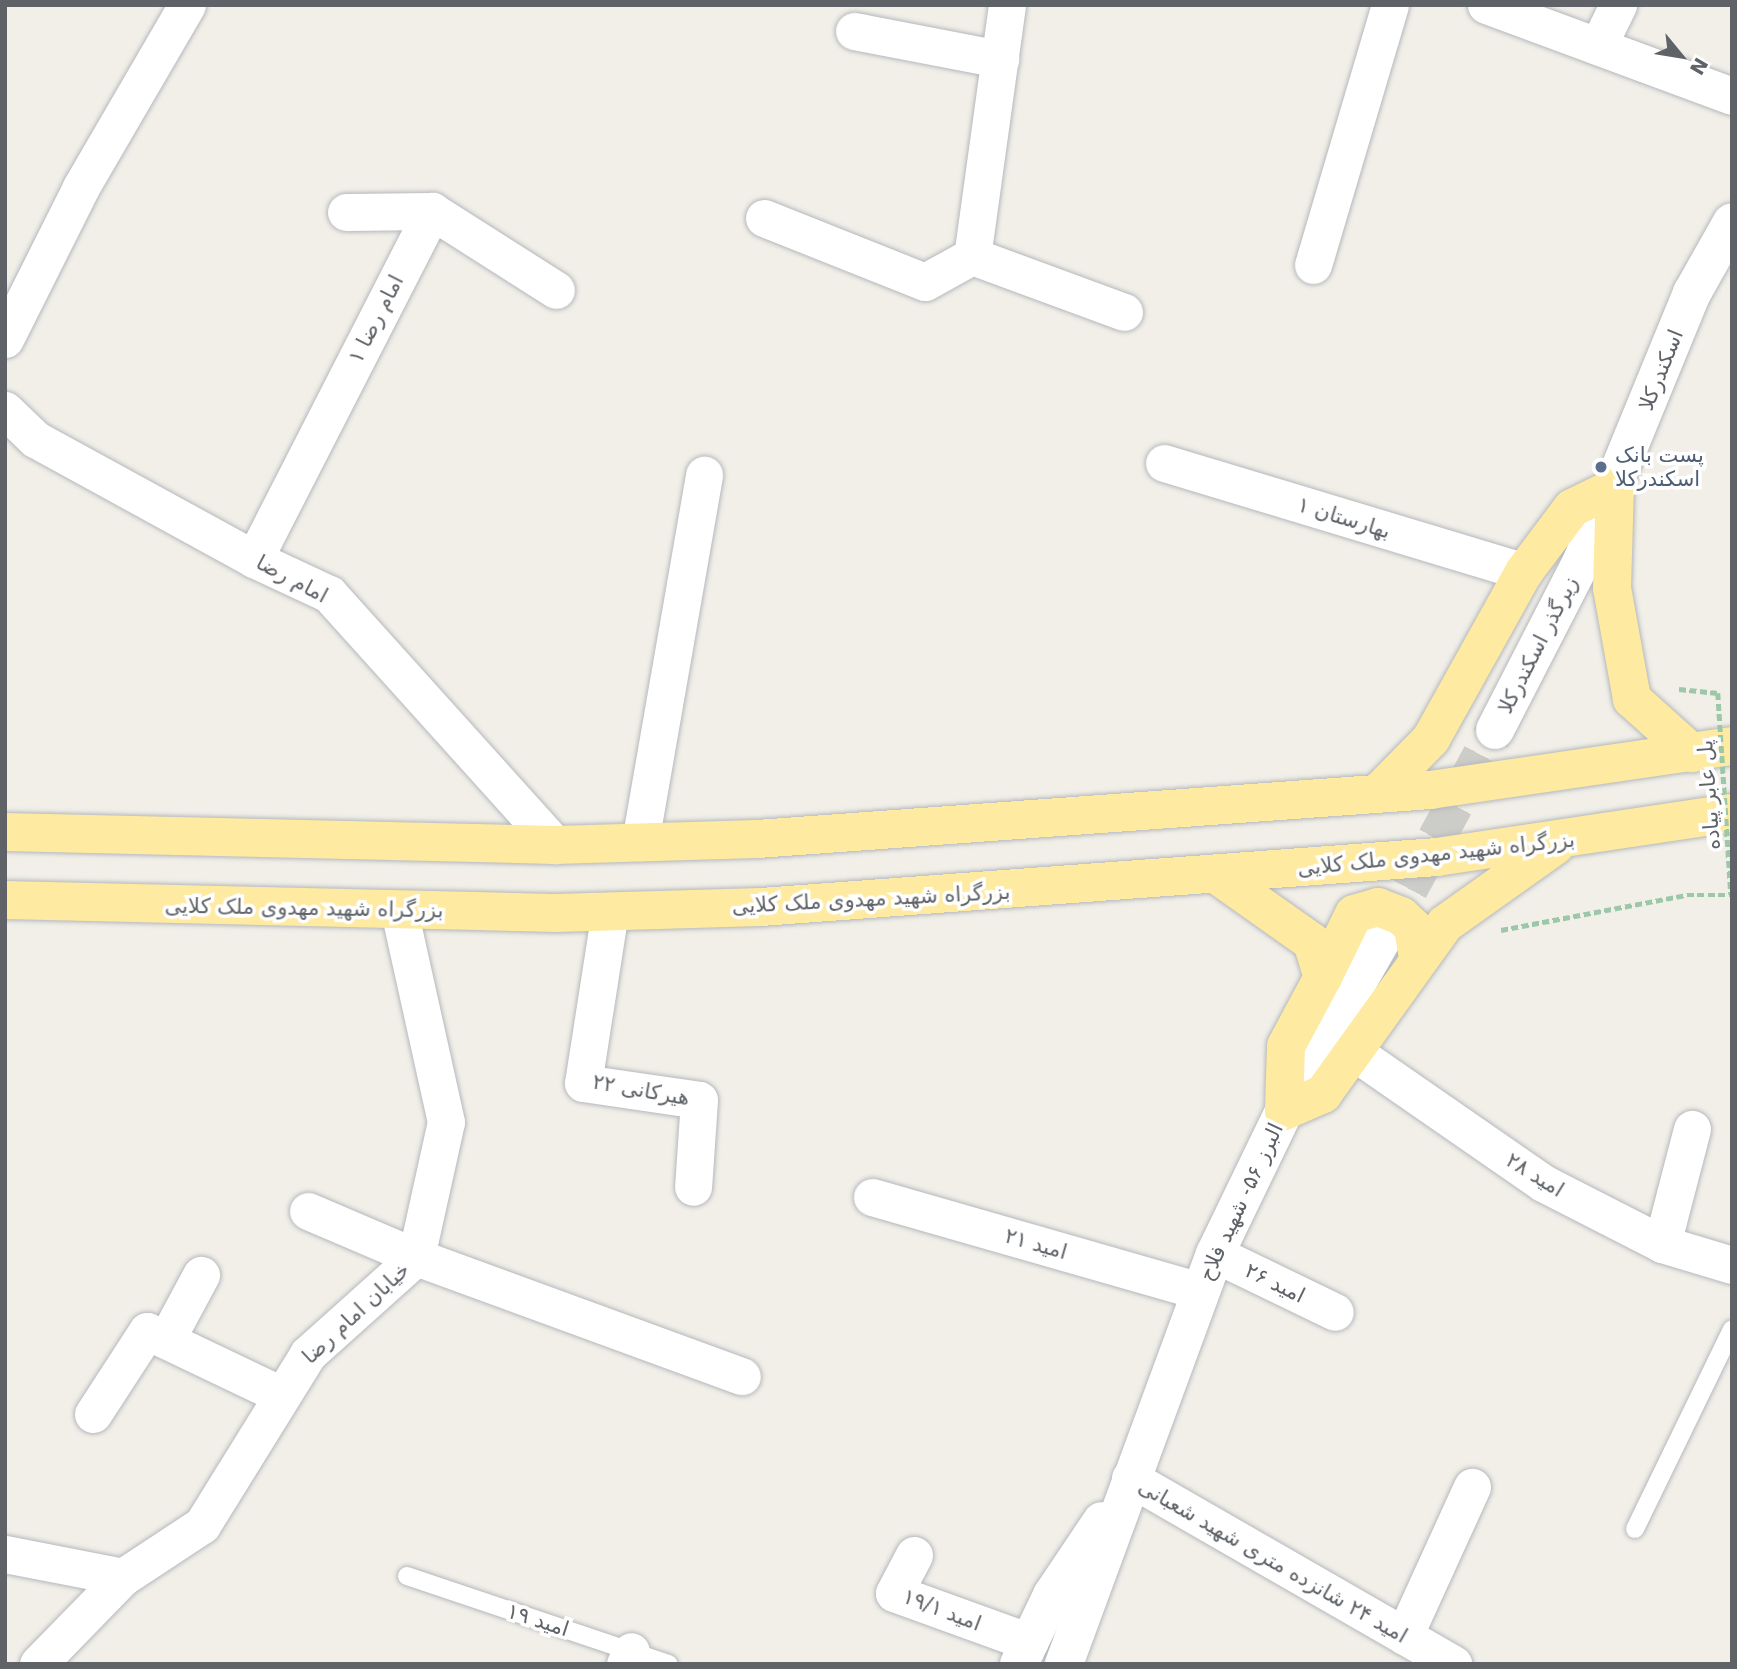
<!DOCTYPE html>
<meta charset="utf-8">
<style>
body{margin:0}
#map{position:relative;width:1737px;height:1669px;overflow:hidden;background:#f1efe8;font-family:"DejaVu Sans",Vazirmatn,sans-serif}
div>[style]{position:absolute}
.tertiary-tunnel>*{height:38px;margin-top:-19px;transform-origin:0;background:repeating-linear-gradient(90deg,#ccccc8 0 38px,transparent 0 57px)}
.path>*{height:4.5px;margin-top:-2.25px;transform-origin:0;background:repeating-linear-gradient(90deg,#9cc7a9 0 7px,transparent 0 10.5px)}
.roads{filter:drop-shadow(0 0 2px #b5b8bc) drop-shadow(0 0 2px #b5b8bc)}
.service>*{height:18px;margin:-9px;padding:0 9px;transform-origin:9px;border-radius:9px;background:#fff}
.minor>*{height:37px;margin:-18.5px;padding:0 18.5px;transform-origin:18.5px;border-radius:18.5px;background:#fff}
.tertiary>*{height:38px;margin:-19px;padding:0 19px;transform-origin:19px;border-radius:19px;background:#fff}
.trunk>*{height:38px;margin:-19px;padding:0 19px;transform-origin:19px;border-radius:19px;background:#feeaa1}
.path-bridge>*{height:4.5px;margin-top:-2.25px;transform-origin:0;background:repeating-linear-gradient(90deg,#9cc7a9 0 7px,transparent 0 10.5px)}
.dots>*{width:19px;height:19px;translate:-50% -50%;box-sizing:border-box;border:4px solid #fff;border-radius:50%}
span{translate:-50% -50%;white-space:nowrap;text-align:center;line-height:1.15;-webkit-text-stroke:7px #fff;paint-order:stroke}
.street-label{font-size:21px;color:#5f6368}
.service-label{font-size:21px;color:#4e5e75}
.left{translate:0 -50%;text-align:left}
.frame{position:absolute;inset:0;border:7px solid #5f6368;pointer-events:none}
.north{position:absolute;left:1646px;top:21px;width:70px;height:70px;-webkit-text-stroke:5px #fff;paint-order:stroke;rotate:120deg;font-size:19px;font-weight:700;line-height:28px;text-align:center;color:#5f6368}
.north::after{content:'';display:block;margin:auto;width:24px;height:32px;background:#5f6368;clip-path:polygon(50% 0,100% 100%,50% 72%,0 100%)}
</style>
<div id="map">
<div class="tertiary-tunnel">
<div style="left:1382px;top:939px;width:238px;rotate:-61.6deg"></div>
</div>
<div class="path">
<div style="left:1679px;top:689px;width:39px;rotate:6deg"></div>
<div style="left:1501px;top:930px;width:189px;rotate:-10.7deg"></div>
<div style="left:1687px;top:895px;width:44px"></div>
</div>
<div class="roads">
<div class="service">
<div style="left:1635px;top:1529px;width:222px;rotate:-64.1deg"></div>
<div style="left:407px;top:1576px;width:276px;rotate:18.6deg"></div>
</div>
<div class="minor">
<div style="left:1007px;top:5px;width:253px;rotate:97.9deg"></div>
<div style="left:972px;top:256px;width:162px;rotate:20.2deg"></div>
<div style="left:1486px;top:5px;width:262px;rotate:20.3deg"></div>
<div style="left:854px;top:31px;width:149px;rotate:10.9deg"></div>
<div style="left:1598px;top:46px;width:46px;rotate:-64deg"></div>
<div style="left:346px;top:212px;width:86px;rotate:-0.7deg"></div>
<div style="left:764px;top:218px;width:173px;rotate:21.7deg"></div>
<div style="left:925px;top:282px;width:54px;rotate:-29deg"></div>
<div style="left:1313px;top:265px;width:271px;rotate:-73.5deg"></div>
<div style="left:5px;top:339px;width:170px;rotate:-63.4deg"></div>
<div style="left:81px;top:187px;width:211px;rotate:-59.8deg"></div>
<div style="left:5px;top:410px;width:42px;rotate:44deg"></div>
<div style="left:35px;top:439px;width:250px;rotate:28.7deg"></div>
<div style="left:254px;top:559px;width:83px;rotate:25deg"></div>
<div style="left:329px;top:594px;width:338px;rotate:48deg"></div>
<div style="left:1164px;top:463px;width:376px;rotate:16.8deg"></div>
<div style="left:254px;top:559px;width:391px;rotate:-62.9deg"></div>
<div style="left:432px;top:211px;width:147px;rotate:32.5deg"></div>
<div style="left:640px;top:842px;width:373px;rotate:-80.1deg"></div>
<div style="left:610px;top:911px;width:174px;rotate:98.9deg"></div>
<div style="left:583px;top:1083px;width:117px;rotate:8.3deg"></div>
<div style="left:699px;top:1100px;width:87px;rotate:93.9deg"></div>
<div style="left:1354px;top:1052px;width:230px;rotate:34.7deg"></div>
<div style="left:1543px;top:1183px;width:134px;rotate:27.1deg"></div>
<div style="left:1662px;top:1244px;width:73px;rotate:16.7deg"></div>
<div style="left:872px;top:1197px;width:340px;rotate:16deg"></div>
<div style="left:308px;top:1211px;width:117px;rotate:23.1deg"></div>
<div style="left:416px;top:1257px;width:347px;rotate:20.1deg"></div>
<div style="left:1662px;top:1244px;width:119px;rotate:-75.4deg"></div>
<div style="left:1215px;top:1254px;width:133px;rotate:25.8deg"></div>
<div style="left:166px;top:1340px;width:74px;rotate:-61.7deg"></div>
<div style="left:93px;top:1414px;width:99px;rotate:-57deg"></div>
<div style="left:147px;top:1331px;width:148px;rotate:25.5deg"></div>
<div style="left:1130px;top:1478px;width:373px;rotate:29.9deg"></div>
<div style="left:5px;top:1554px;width:120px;rotate:11deg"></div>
<div style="left:914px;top:1555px;width:43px;rotate:117.8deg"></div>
<div style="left:894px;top:1593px;width:144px;rotate:19.9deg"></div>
<div style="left:1404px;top:1636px;width:164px;rotate:-65.5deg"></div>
<div style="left:38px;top:1664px;width:122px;rotate:-45.7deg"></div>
<div style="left:123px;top:1577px;width:95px;rotate:-33.4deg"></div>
<div style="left:202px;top:1525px;width:201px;rotate:-58.2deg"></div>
<div style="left:308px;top:1354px;width:145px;rotate:-41.9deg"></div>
<div style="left:416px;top:1257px;width:138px;rotate:-77.5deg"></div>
<div style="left:446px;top:1122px;width:217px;rotate:-102.5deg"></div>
<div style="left:625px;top:1664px;width:14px;rotate:-65deg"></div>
</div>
<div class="tertiary">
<div style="left:1495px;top:730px;width:190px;rotate:-62.8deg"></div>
<div style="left:1582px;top:561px;width:290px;rotate:-67.7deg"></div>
<div style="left:1692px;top:293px;width:81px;rotate:-60.6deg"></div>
<div style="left:1019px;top:1664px;width:76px;rotate:-64.4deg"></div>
<div style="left:1052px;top:1595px;width:89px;rotate:-56deg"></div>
<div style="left:1064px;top:1664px;width:437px;rotate:-69.8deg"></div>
<div style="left:1215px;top:1254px;width:159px;rotate:-64.2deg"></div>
<div style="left:1284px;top:1111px;width:198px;rotate:-60.3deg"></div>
</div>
<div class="trunk">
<div style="left:1377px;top:794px;width:77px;rotate:-45.5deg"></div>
<div style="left:1431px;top:739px;width:191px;rotate:-60.9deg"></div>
<div style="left:1524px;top:572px;width:80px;rotate:-53.1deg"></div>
<div style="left:1572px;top:508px;width:48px;rotate:-26deg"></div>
<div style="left:1615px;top:487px;width:101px;rotate:91.7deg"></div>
<div style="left:1612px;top:588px;width:113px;rotate:79.8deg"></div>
<div style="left:1632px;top:699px;width:81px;rotate:42deg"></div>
<div style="left:5px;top:832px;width:550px;rotate:1.35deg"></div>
<div style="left:555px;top:845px;width:202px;rotate:-1.7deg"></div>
<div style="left:757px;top:839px;width:675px;rotate:-4.16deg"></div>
<div style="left:1430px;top:790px;width:305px;rotate:-8.3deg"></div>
<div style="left:1217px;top:875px;width:116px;rotate:35.2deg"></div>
<div style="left:1312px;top:942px;width:37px;rotate:73deg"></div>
<div style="left:1323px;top:977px;width:78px;rotate:118.2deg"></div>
<div style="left:1286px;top:1046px;width:65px;rotate:91.8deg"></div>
<div style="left:1284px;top:1111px;width:43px;rotate:-23.6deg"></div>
<div style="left:1323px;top:1094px;width:209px;rotate:-54.3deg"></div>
<div style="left:1445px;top:924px;width:136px;rotate:-35.4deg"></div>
<div style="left:5px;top:900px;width:550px;rotate:1.35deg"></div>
<div style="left:555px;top:913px;width:206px;rotate:-1.7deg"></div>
<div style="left:761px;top:907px;width:678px;rotate:-4.23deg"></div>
<div style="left:1437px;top:857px;width:298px;rotate:-8.5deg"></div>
<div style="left:1323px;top:977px;width:70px;rotate:-63.8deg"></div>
<div style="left:1354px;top:914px;width:25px;rotate:-16deg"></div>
<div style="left:1378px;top:907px;width:25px;rotate:21deg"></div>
<div style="left:1401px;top:916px;width:16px;rotate:43deg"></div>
<div style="left:1413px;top:927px;width:32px;rotate:81deg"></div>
</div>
</div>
<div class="path-bridge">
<div style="left:1718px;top:693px;width:202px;rotate:86.3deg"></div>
</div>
<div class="dots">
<div style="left:1601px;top:467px;background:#5c6f8a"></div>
</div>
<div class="street-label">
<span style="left:376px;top:319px;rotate:-63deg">امام رضا ۱</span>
<span style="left:1661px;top:370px;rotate:-68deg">اسکندرکلا</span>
<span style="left:1344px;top:518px;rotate:17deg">بهارستان ۱</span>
<span style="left:292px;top:579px;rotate:28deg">امام رضا</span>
<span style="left:1538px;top:645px;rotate:-63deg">زیرگذر اسکندرکلا</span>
<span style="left:1709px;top:795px;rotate:-94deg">پل عابر پیاده</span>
<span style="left:1436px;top:854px;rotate:-6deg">بزرگراه شهید مهدوی ملک کلایی</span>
<span style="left:871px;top:899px;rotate:-3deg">بزرگراه شهید مهدوی ملک کلایی</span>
<span style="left:304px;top:908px;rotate:1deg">بزرگراه شهید مهدوی ملک کلایی</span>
<span style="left:641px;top:1090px;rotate:10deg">هیرکانی ۲۲</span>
<span style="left:1535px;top:1175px;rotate:32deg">امید ۲۸</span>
<span style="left:1241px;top:1202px;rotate:-65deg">البرز ۵۶- شهید فلاح</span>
<span style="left:1036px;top:1244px;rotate:16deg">امید ۲۱</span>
<span style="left:1275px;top:1283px;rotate:26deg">امید ۲۶</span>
<span style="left:356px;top:1313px;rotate:-43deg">خیابان امام رضا</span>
<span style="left:1273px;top:1561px;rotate:30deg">امید ۲۴ شانزده متری شهید شعبانی</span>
<span style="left:942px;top:1610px;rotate:21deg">امید ۱۹/۱</span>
<span style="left:538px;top:1620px;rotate:18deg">امید ۱۹</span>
</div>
<div class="service-label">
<span class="left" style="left:1615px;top:467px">پست بانک<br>اسکندرکلا</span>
</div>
<div class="frame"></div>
<div class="north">N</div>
</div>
